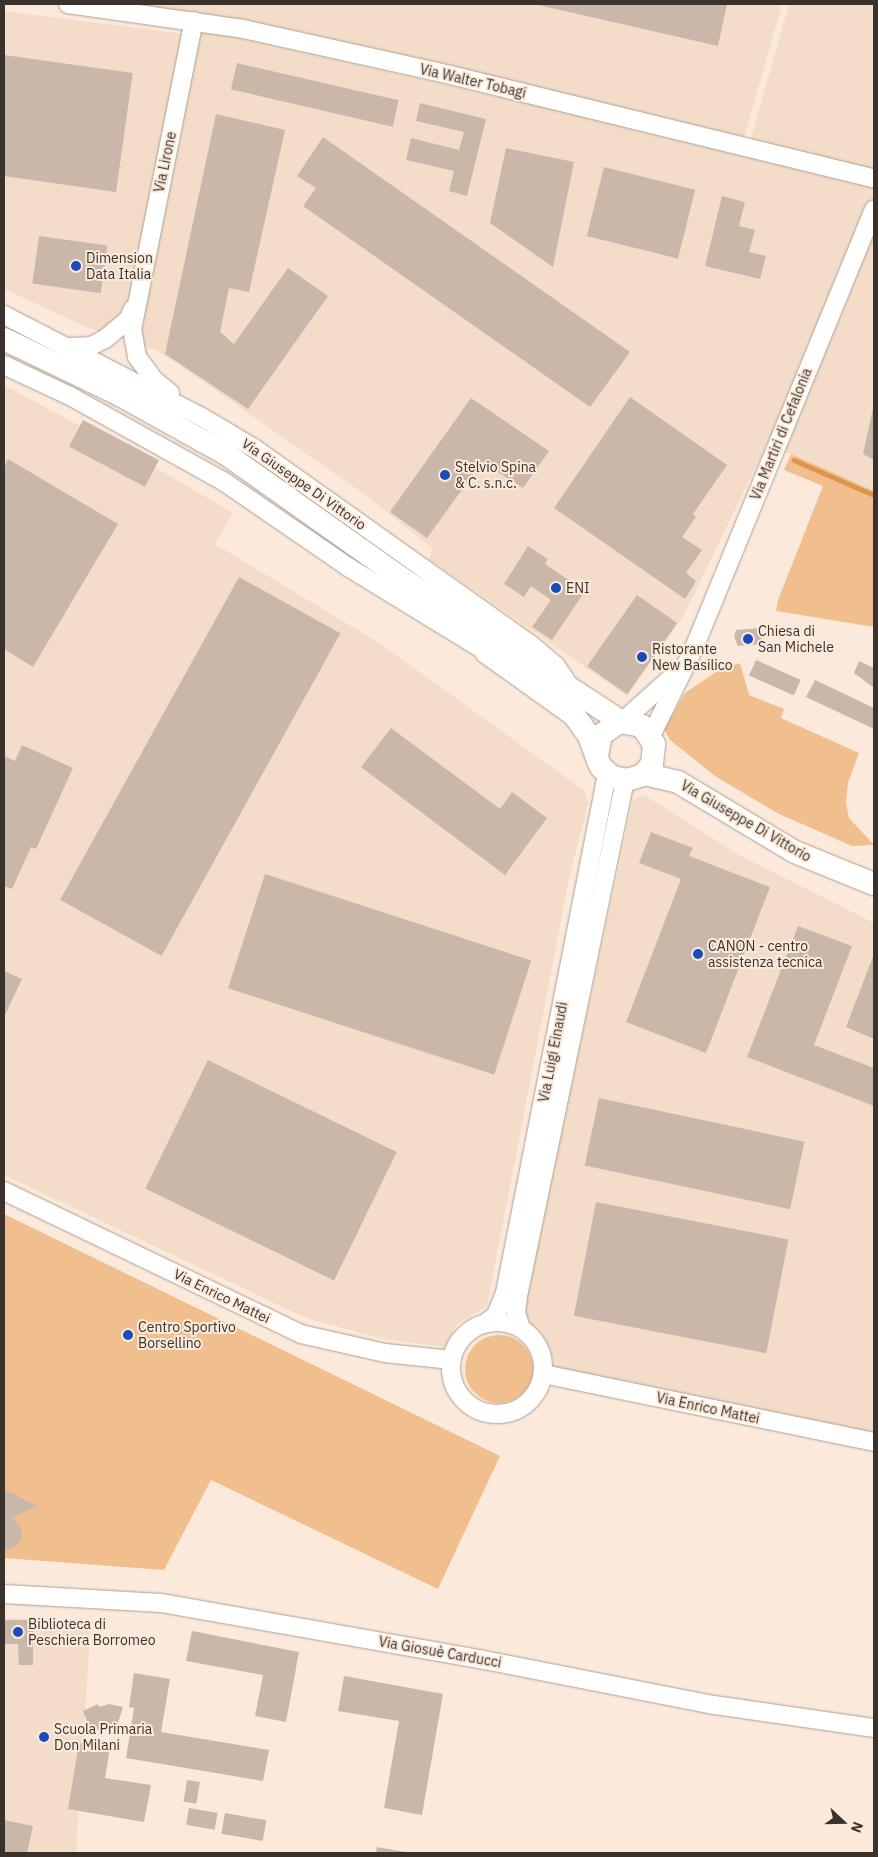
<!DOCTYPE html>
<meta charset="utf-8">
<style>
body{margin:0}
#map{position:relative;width:878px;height:1857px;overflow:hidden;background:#fbeadb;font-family:"IBM Plex Sans",sans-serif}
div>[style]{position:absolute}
.built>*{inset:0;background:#f3dcc8}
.green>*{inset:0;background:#f1be8e}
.round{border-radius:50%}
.stream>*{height:4.5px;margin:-2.25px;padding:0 2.25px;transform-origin:2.25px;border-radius:2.25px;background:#dd954c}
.building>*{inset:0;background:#c9b8aa;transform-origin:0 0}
.roads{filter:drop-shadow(0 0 1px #af9f91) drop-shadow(0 0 1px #af9f91)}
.minor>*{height:18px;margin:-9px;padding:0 9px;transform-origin:9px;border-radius:9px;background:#fff}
.minor>.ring{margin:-9px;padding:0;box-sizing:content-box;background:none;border:18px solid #fff;border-radius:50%}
.major>*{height:22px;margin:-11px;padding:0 11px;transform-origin:11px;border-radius:11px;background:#fff}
.dots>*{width:14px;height:14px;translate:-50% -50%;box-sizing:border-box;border:2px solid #fbeadb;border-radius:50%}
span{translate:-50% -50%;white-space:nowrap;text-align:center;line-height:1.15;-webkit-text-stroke:4px #fbeadb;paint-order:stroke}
.street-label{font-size:14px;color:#39322d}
.poi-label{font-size:14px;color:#39322d}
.left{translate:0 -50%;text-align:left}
.frame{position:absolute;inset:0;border:5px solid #39322d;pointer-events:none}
.north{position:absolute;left:818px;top:1797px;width:50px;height:50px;-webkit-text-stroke:4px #fbeadb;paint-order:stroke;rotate:111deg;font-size:14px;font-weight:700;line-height:20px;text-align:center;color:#39322d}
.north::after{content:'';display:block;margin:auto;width:18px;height:22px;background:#39322d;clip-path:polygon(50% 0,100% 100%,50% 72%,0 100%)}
</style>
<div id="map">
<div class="built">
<div style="clip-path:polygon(68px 4px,782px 4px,742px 145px,450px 75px)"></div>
<div style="clip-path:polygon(789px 4px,874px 4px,874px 491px,767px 444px,683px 617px,627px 696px,429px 559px,433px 549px,367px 496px,175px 362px,156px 350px,86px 327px,4px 289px,4px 11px,192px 35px,201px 31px,243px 39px,747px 153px)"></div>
<div style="clip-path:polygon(4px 385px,136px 456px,233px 513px,215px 544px,379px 643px,585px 791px,588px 804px,570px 874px,487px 1306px,457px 1324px,445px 1347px,383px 1339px,306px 1318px,4px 1175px)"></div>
<div style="clip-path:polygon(644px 795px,741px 856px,874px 923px,874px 1451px,550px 1384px,553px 1359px,546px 1344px,529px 1325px,524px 1306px,633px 800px)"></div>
<div style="clip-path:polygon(4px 1618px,91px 1621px,76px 1853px,4px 1853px)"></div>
</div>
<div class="green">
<div style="clip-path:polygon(791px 454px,874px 491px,874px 627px,776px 611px,778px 600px,823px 486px,784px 470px)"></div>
<div style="clip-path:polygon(740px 663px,749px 695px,784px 709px,781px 718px,859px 753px,848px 783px,846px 803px,849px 818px,874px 845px,852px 846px,777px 813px,715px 776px,670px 740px,664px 729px,685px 693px,719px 670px)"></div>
<div style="clip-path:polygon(4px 1214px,500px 1456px,438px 1589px,211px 1480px,164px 1570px,4px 1558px)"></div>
<div class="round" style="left:465px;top:1335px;width:68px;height:68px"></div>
</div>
<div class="stream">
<div style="left:794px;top:460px;width:87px;rotate:23.6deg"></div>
</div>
<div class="building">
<div style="clip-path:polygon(534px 4px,727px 4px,718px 46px)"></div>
<div style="left:4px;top:55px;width:130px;height:120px;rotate:8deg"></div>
<div style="left:237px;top:63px;width:166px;height:27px;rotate:13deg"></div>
<div style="clip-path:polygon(420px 103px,486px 119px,467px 196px,449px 191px,454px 171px,406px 160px,411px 138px,459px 150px,464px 132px,416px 121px)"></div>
<div style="clip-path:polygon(216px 114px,285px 130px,249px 292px,229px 288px,220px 332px,234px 344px,288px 268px,328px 296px,248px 409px,165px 354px)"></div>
<div style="clip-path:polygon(323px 137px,630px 352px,590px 407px,303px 206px,316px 188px,297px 176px)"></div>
<div style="clip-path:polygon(506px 148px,574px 162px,553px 267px,490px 223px)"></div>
<div style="left:604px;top:167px;width:94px;height:71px;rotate:14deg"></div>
<div style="clip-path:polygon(722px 196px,745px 202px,739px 226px,755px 230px,749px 252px,766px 256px,760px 279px,705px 266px)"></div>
<div style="left:39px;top:236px;width:69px;height:48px;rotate:8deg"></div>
<div style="clip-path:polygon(630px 397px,727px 465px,693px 514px,696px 517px,682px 537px,702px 550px,686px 573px,696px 581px,685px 599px,554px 508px)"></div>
<div style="clip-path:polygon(471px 398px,549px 451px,523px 488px,482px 462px,427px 538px,390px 512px)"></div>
<div style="clip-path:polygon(873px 408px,874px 408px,874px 460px,863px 454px)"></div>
<div style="left:83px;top:420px;width:86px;height:30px;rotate:28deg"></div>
<div style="clip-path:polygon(8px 459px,118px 524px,33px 667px,4px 649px,4px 467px)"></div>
<div style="clip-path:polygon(528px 546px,548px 559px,545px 564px,585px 591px,552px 640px,532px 627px,551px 600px,531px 586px,524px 597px,504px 584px)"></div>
<div style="left:239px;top:577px;width:116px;height:369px;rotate:29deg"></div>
<div style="left:637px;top:595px;width:49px;height:87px;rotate:35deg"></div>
<div style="clip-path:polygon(761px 628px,762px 644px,738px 646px,734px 637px,736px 630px)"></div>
<div style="left:756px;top:660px;width:49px;height:17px;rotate:24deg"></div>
<div style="clip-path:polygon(859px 661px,874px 668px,874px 688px,854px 673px)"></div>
<div style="clip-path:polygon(815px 680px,874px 708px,874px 729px,806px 697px)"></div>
<div style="clip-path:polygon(391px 728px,500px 809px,512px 792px,547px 818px,505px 875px,361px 767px)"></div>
<div style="clip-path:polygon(22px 745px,73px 768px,36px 849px,31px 847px,12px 889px,4px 886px,4px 756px,15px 761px)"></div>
<div style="clip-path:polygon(651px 832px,693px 848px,689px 856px,770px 887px,706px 1053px,626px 1022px,681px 879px,639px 863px)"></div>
<div style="left:265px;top:874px;width:280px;height:120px;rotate:18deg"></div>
<div style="clip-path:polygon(798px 926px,852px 946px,814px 1045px,874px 1068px,874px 1106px,747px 1057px)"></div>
<div style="clip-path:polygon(874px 954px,874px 1039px,846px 1027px)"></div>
<div style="clip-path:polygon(4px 971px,22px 979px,4px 1017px)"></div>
<div style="left:208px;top:1060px;width:210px;height:143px;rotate:26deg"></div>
<div style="left:599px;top:1098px;width:210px;height:69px;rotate:12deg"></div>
<div style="left:596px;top:1202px;width:196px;height:116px;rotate:11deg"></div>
<div style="clip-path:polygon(4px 1489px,37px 1506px,12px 1518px,21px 1528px,22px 1535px,20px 1542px,9px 1550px,4px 1550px)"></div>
<div style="clip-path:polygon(4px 1620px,33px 1620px,33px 1665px,19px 1665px,18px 1644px,4px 1644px)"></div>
<div style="clip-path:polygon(192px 1631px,299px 1652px,286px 1722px,255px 1716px,263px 1675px,186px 1661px)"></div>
<div style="clip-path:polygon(134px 1673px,170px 1679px,161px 1732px,269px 1750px,263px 1781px,126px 1758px,134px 1708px,129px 1707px)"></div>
<div style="clip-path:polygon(344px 1676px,443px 1694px,422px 1815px,384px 1808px,399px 1721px,338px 1711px)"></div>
<div style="clip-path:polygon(98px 1704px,99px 1707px,109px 1704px,123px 1707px,117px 1726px,91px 1731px,83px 1711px)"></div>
<div style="clip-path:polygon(79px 1743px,110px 1748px,105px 1778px,151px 1785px,144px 1822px,68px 1809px)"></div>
<div style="left:187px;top:1780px;width:13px;height:22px;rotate:9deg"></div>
<div style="left:189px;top:1808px;width:29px;height:17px;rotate:10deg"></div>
<div style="left:225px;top:1813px;width:42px;height:21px;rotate:10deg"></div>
<div style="clip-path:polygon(4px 1820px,33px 1826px,27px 1853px,4px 1853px)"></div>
<div style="clip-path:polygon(377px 1847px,406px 1852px,406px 1853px,376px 1853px)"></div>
</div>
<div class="roads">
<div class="minor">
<div style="left:68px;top:4px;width:177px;rotate:8.1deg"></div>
<div style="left:243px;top:29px;width:212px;rotate:12.5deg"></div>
<div style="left:450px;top:75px;width:436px;rotate:13.7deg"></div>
<div style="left:4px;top:315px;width:220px;rotate:27.3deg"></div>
<div style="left:200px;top:416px;width:63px;rotate:30.7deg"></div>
<div style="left:254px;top:448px;width:339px;rotate:35.4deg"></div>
<div style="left:530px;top:644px;width:34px;rotate:40deg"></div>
<div style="left:556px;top:666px;width:18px;rotate:56deg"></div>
<div style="left:68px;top:347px;width:23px;rotate:-2deg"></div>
<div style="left:91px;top:346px;width:16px;rotate:-27deg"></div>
<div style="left:105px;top:339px;width:30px;rotate:-40deg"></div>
<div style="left:128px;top:320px;width:12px;rotate:-66deg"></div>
<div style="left:4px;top:365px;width:73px;rotate:25.2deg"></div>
<div style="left:70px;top:396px;width:175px;rotate:29.1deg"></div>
<div style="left:223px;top:481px;width:152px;rotate:34.5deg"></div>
<div style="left:348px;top:567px;width:161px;rotate:31.5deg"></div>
<div style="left:170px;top:393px;width:21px;rotate:-141deg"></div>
<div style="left:154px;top:380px;width:29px;rotate:-126deg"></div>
<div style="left:137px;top:357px;width:27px;rotate:-100deg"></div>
<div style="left:132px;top:330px;width:315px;rotate:-78.7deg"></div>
<div style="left:622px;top:722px;width:70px;rotate:-42.1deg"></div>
<div style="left:651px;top:736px;width:98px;rotate:-64deg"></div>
<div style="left:694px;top:648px;width:474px;rotate:-67.7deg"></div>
<div style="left:4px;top:1191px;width:330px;rotate:25.7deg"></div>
<div style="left:301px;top:1334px;width:86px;rotate:12.7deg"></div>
<div style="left:385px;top:1353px;width:67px;rotate:6deg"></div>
<div class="ring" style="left:451px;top:1322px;width:74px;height:74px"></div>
<div style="left:486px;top:1323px;width:13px;rotate:-39deg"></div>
<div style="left:496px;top:1315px;width:24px;rotate:-68deg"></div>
<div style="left:505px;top:1293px;width:529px;rotate:-78.88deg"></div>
<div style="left:521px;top:1328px;width:16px;rotate:-108deg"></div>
<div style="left:516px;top:1313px;width:17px;rotate:-83deg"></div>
<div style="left:518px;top:1296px;width:527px;rotate:-78.28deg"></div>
<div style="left:543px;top:1374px;width:338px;rotate:11.6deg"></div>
<div style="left:4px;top:1594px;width:157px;rotate:3.3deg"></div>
<div style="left:161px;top:1603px;width:323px;rotate:10deg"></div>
<div style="left:479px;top:1659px;width:239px;rotate:11.1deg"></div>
<div style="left:714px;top:1705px;width:162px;rotate:8.2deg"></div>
</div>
<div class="major">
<div style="left:4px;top:339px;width:129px;rotate:25.8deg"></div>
<div style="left:120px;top:395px;width:121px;rotate:29.1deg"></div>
<div style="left:226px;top:454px;width:214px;rotate:35.3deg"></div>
<div style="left:401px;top:578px;width:264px;rotate:33.1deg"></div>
<div style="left:486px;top:652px;width:108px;rotate:35.6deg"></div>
<div style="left:574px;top:715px;width:26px;rotate:54deg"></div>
<div style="left:589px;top:736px;width:27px;rotate:70deg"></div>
<div style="left:598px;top:761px;width:7px;rotate:63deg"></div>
<div style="left:601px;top:767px;width:15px;rotate:42deg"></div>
<div style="left:612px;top:777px;width:15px;rotate:11deg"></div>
<div style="left:627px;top:780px;width:17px;rotate:-17deg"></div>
<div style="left:643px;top:775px;width:14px;rotate:-51deg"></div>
<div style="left:652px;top:764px;width:20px;rotate:-84deg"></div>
<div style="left:654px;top:744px;width:22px;rotate:-124deg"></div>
<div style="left:642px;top:726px;width:23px;rotate:-170deg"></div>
<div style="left:619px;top:722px;width:22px;rotate:144deg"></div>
<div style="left:601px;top:735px;width:21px;rotate:101deg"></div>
<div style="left:644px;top:774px;width:35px;rotate:13deg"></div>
<div style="left:678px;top:782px;width:136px;rotate:30.9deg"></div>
<div style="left:795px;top:852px;width:85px;rotate:22.1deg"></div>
</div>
</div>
<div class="dots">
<div style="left:76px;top:266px;background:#1a4bb8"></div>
<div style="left:445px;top:475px;background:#1a4bb8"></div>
<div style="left:556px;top:588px;background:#1a4bb8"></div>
<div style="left:748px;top:639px;background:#1a4bb8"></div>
<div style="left:642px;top:657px;background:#1a4bb8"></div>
<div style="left:698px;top:954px;background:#1a4bb8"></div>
<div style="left:128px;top:1335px;background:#1a4bb8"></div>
<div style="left:18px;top:1632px;background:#1a4bb8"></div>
<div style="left:44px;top:1737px;background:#1a4bb8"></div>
</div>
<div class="street-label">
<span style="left:473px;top:81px;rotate:13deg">Via Walter Tobagi</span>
<span style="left:165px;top:162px;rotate:-78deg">Via Lirone</span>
<span style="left:781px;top:434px;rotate:-68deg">Via Martiri di Cefalonia</span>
<span style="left:304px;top:484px;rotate:35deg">Via Giuseppe Di Vittorio</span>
<span style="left:746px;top:821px;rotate:30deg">Via Giuseppe Di Vittorio</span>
<span style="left:553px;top:1052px;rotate:-79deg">Via Luigi Einaudi</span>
<span style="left:222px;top:1296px;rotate:26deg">Via Enrico Mattei</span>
<span style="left:708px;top:1408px;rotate:12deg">Via Enrico Mattei</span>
<span style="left:440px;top:1652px;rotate:10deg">Via Giosuè Carducci</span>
</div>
<div class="poi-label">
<span class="left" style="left:86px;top:266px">Dimension<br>Data Italia</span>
<span class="left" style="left:455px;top:475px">Stelvio Spina<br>&amp; C. s.n.c.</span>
<span class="left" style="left:566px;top:588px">ENI</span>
<span class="left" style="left:758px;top:639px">Chiesa di<br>San Michele</span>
<span class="left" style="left:652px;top:657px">Ristorante<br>New Basilico</span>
<span class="left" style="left:708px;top:954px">CANON - centro<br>assistenza tecnica</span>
<span class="left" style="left:138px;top:1335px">Centro Sportivo<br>Borsellino</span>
<span class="left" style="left:28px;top:1632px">Biblioteca di<br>Peschiera Borromeo</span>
<span class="left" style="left:54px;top:1737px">Scuola Primaria<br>Don Milani</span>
</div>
<div class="frame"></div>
<div class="north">N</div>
</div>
